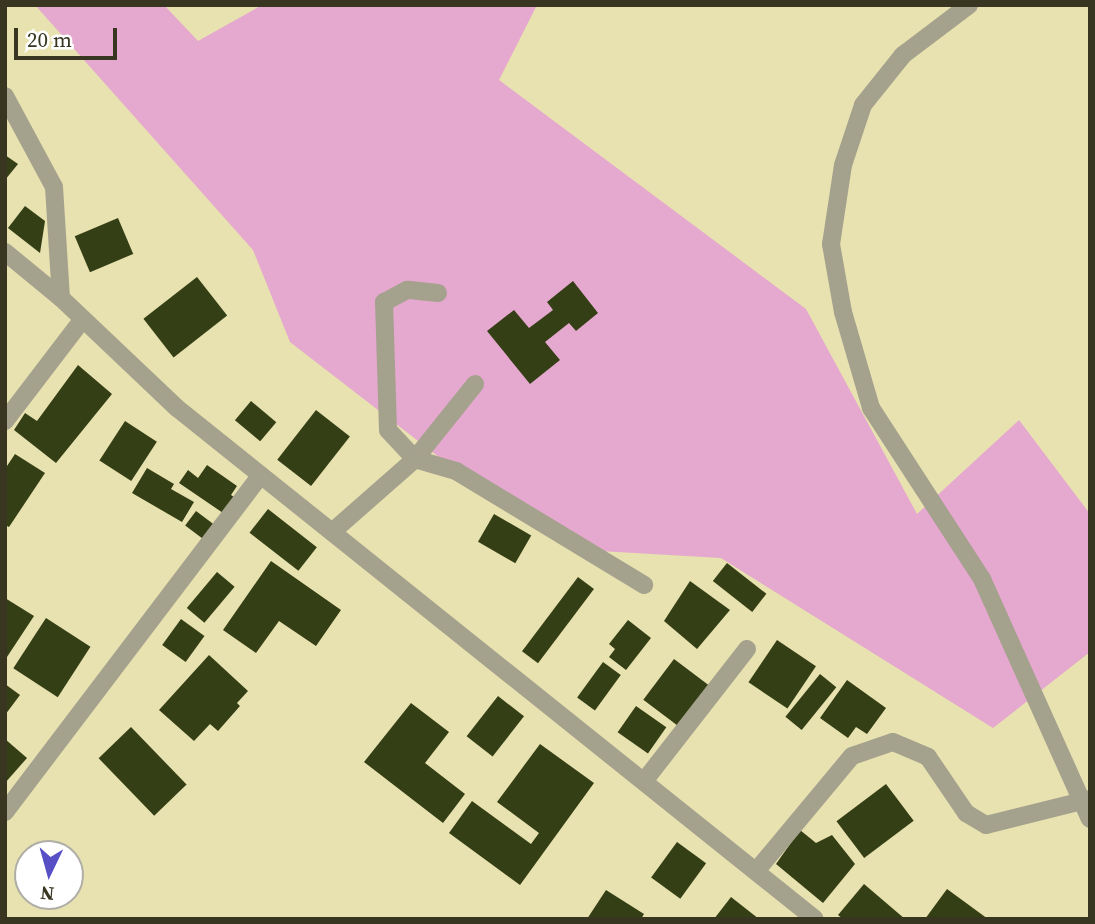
<!DOCTYPE html>
<style>
body{margin:0}
#map{position:relative;width:1095px;height:924px;overflow:hidden;background:#e8e1b0;font-family:"Source Serif 4",serif}
div>[style]{position:absolute}
.green>*{inset:0;background:#e5a8ce}
.building>*{inset:0;background:#353f15;transform-origin:0 0}
.service>*{height:18px;margin:-9px;padding:0 9px;transform-origin:9px;border-radius:9px;background:#a4a18d}
.minor>*{height:18px;margin:-9px;padding:0 9px;transform-origin:9px;border-radius:9px;background:#a4a18d}
.tertiary>*{height:18px;margin:-9px;padding:0 9px;transform-origin:9px;border-radius:9px;background:#a4a18d}
span{translate:-50% -50%;white-space:nowrap;text-align:center;line-height:1.15;-webkit-text-stroke:7px #fff;paint-order:stroke}
.frame{position:absolute;inset:0;border:7px solid #383521;pointer-events:none}
.north{position:absolute;left:14px;top:840px;width:70px;height:70px;box-sizing:border-box;background:#fff;border:2px solid #afaea6;border-radius:50%;rotate:185deg;font-size:19px;font-weight:700;line-height:28px;text-align:center;color:#383521}
.north::after{content:'';display:block;margin:auto;width:24px;height:32px;background:#584fc7;clip-path:polygon(50% 0,100% 100%,50% 72%,0 100%)}
.scale{position:absolute;left:14px;top:28px;width:103px;height:32px;box-sizing:border-box;border:4px solid #383521;border-top:0;padding-left:9px;font-size:21px;line-height:24px;white-space:nowrap;color:#383521;-webkit-text-stroke:5px #fff;paint-order:stroke}
</style>
<div id="map">
<div class="green">
<div style="clip-path:polygon(35px 5px,164px 5px,198px 41px,262px 5px,537px 5px,499px 80px,806px 309px,917px 514px,1019px 420px,1090px 514px,1090px 652px,993px 728px,721px 558px,600px 551px,466px 478px,290px 342px,253px 250px)"></div>
</div>
<div class="building">
<div style="clip-path:polygon(5px 155px,18px 164px,5px 180px)"></div>
<div style="clip-path:polygon(25px 206px,45px 221px,40px 253px,8px 228px)"></div>
<div style="left:118px;top:218px;width:39px;height:47px;rotate:67deg"></div>
<div style="left:197px;top:277px;width:49px;height:68px;rotate:52deg"></div>
<div style="clip-path:polygon(573px 281px,598px 313px,576px 331px,569px 323px,545px 342px,560px 360px,530px 384px,487px 331px,514px 310px,529px 328px,553px 310px,547px 302px)"></div>
<div style="clip-path:polygon(78px 365px,112px 394px,56px 463px,14px 430px,25px 413px,37px 421px)"></div>
<div style="left:251px;top:401px;width:33px;height:25px;rotate:40deg"></div>
<div style="left:316px;top:410px;width:43px;height:63px;rotate:38deg"></div>
<div style="left:125px;top:421px;width:38px;height:47px;rotate:33deg"></div>
<div style="clip-path:polygon(15px 454px,45px 473px,9px 527px,5px 525px,5px 469px)"></div>
<div style="clip-path:polygon(207px 465px,237px 486px,231px 495px,237px 499px,226px 515px,179px 483px,188px 470px,198px 478px)"></div>
<div style="clip-path:polygon(147px 468px,174px 484px,171px 489px,194px 502px,182px 522px,132px 493px)"></div>
<div style="left:268px;top:509px;width:62px;height:30px;rotate:38deg"></div>
<div style="left:196px;top:511px;width:25px;height:18px;rotate:37deg"></div>
<div style="left:494px;top:514px;width:43px;height:32px;rotate:30deg"></div>
<div style="clip-path:polygon(271px 561px,341px 610px,316px 646px,279px 621px,256px 653px,223px 630px)"></div>
<div style="left:727px;top:563px;width:50px;height:23px;rotate:38deg"></div>
<div style="left:217px;top:572px;width:23px;height:47px;rotate:40deg"></div>
<div style="left:578px;top:577px;width:20px;height:93px;rotate:37deg"></div>
<div style="clip-path:polygon(690px 581px,730px 610px,697px 649px,664px 621px)"></div>
<div style="clip-path:polygon(5px 598px,34px 616px,5px 660px)"></div>
<div style="left:46px;top:618px;width:53px;height:60px;rotate:33deg"></div>
<div style="left:181px;top:619px;width:29px;height:32px;rotate:36deg"></div>
<div style="clip-path:polygon(628px 620px,651px 638px,626px 670px,609px 657px,615px 649px,609px 644px)"></div>
<div style="left:777px;top:640px;width:47px;height:51px;rotate:34deg"></div>
<div style="clip-path:polygon(209px 655px,248px 691px,237px 703px,240px 706px,218px 731px,210px 724px,194px 741px,159px 710px)"></div>
<div style="left:674px;top:659px;width:44px;height:51px;rotate:37deg"></div>
<div style="left:603px;top:662px;width:22px;height:44px;rotate:36deg"></div>
<div style="left:820px;top:674px;width:21px;height:55px;rotate:39deg"></div>
<div style="clip-path:polygon(847px 680px,886px 708px,867px 734px,856px 727px,848px 738px,820px 718px)"></div>
<div style="clip-path:polygon(5px 684px,20px 695px,5px 715px)"></div>
<div style="left:498px;top:696px;width:33px;height:51px;rotate:38deg"></div>
<div style="clip-path:polygon(411px 703px,449px 732px,425px 763px,465px 794px,443px 823px,364px 762px)"></div>
<div style="left:636px;top:706px;width:37px;height:32px;rotate:35deg"></div>
<div style="left:131px;top:727px;width:80px;height:45px;rotate:46deg"></div>
<div style="clip-path:polygon(5px 739px,27px 758px,5px 783px)"></div>
<div style="clip-path:polygon(540px 744px,594px 783px,520px 885px,449px 833px,472px 801px,531px 844px,539px 833px,497px 802px)"></div>
<div style="left:886px;top:784px;width:46px;height:62px;rotate:53deg"></div>
<div style="clip-path:polygon(800px 830px,816px 843px,832px 835px,855px 864px,823px 903px,776px 864px)"></div>
<div style="left:677px;top:842px;width:36px;height:44px;rotate:36deg"></div>
<div style="clip-path:polygon(864px 884px,905px 919px,843px 919px,838px 915px)"></div>
<div style="clip-path:polygon(947px 889px,988px 919px,925px 919px)"></div>
<div style="clip-path:polygon(606px 890px,644px 914px,641px 919px,587px 919px)"></div>
<div style="clip-path:polygon(731px 897px,759px 919px,714px 919px)"></div>
</div>
<div class="service">
<div style="left:438px;top:293px;width:31px;rotate:-174deg"></div>
<div style="left:407px;top:290px;width:26px;rotate:152deg"></div>
<div style="left:384px;top:302px;width:128px;rotate:88.2deg"></div>
<div style="left:388px;top:430px;width:40px;rotate:47deg"></div>
<div style="left:415px;top:459px;width:96px;rotate:-51.3deg"></div>
<div style="left:645px;top:780px;width:166px;rotate:-52.1deg"></div>
</div>
<div class="minor">
<div style="left:969px;top:5px;width:83px;rotate:142.9deg"></div>
<div style="left:903px;top:55px;width:64px;rotate:128.7deg"></div>
<div style="left:863px;top:105px;width:63px;rotate:108.4deg"></div>
<div style="left:843px;top:165px;width:80px;rotate:98.6deg"></div>
<div style="left:831px;top:244px;width:69px;rotate:80deg"></div>
<div style="left:843px;top:312px;width:100px;rotate:73.7deg"></div>
<div style="left:871px;top:408px;width:204px;rotate:57deg"></div>
<div style="left:982px;top:579px;width:263px;rotate:65.8deg"></div>
<div style="left:5px;top:96px;width:103px;rotate:61.7deg"></div>
<div style="left:54px;top:187px;width:111px;rotate:86.4deg"></div>
<div style="left:5px;top:421px;width:128px;rotate:-52.6deg"></div>
<div style="left:332px;top:532px;width:111px;rotate:-41.3deg"></div>
<div style="left:415px;top:459px;width:43px;rotate:16.3deg"></div>
<div style="left:456px;top:471px;width:220px;rotate:31.2deg"></div>
<div style="left:5px;top:812px;width:423px;rotate:-52.8deg"></div>
<div style="left:757px;top:870px;width:148px;rotate:-50.2deg"></div>
<div style="left:852px;top:756px;width:43px;rotate:-18.9deg"></div>
<div style="left:893px;top:742px;width:38px;rotate:23deg"></div>
<div style="left:928px;top:757px;width:68px;rotate:55.8deg"></div>
<div style="left:966px;top:813px;width:23px;rotate:31deg"></div>
<div style="left:986px;top:825px;width:107px;rotate:-14deg"></div>
</div>
<div class="tertiary">
<div style="left:5px;top:252px;width:72px;rotate:39.4deg"></div>
<div style="left:61px;top:298px;width:160px;rotate:43.5deg"></div>
<div style="left:177px;top:408px;width:817px;rotate:38.69deg"></div>
</div>
<div class="frame"></div>
<div class="north">N</div>
<div class="scale">20 m</div>
</div>
